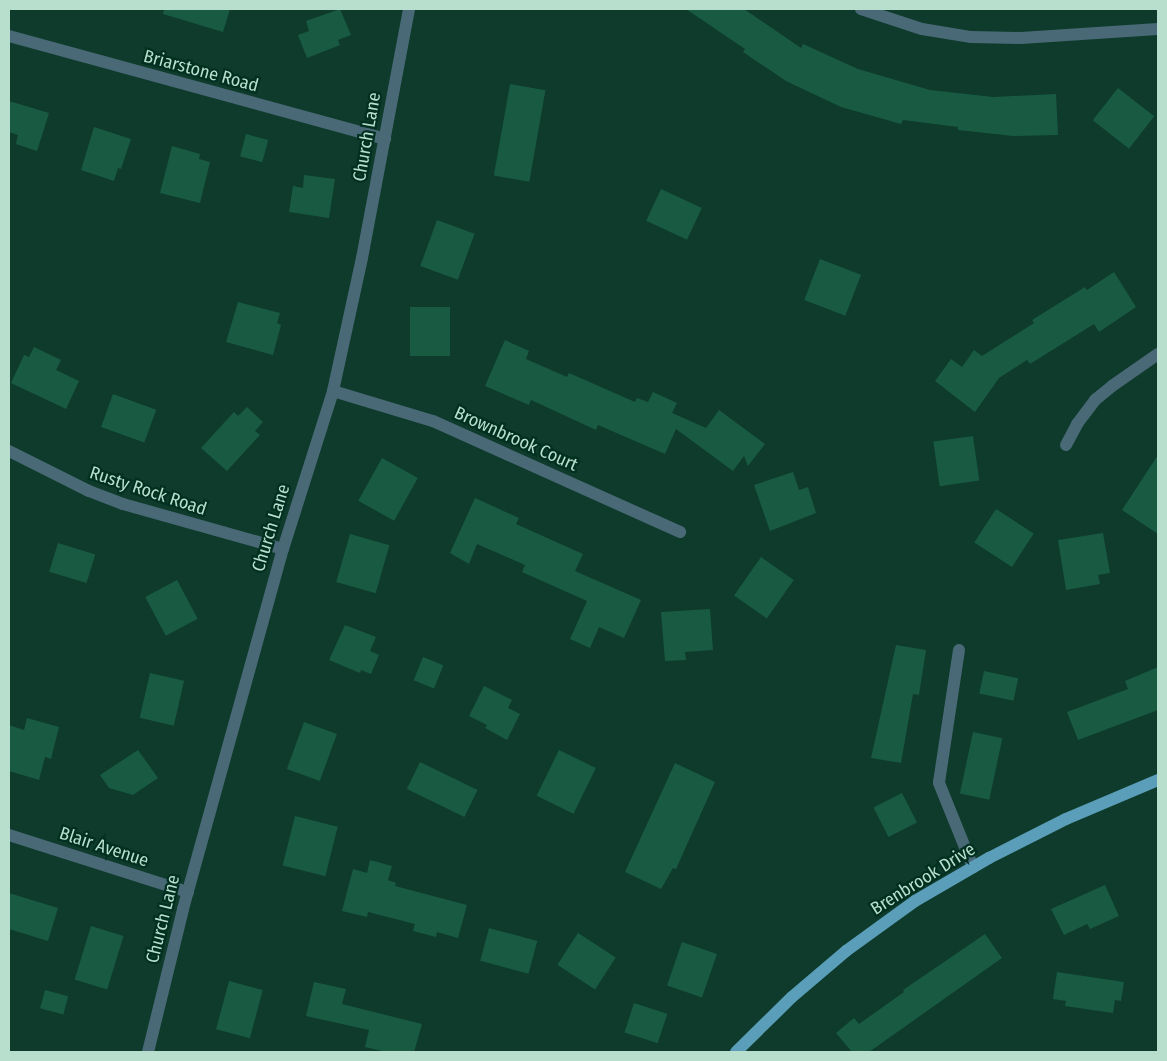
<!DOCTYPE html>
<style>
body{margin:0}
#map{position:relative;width:1167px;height:1061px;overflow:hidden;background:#0e3b2b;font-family:"Fira Sans Condensed",sans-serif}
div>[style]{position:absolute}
.building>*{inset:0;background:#195a43;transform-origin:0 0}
.minor>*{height:12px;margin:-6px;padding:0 6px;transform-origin:6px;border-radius:6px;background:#496976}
.major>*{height:12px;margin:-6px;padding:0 6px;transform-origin:6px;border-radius:6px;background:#5b9eb9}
span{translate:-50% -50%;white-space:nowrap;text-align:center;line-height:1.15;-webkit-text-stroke:4.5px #013021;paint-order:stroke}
.street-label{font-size:18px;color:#b8decd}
.frame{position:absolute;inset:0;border:10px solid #b8decd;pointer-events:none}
</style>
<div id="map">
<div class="building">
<div style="clip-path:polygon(164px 9px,230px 9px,223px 32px,163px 14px)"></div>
<div style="clip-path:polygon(340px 9px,351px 35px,338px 40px,340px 45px,307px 58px,298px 35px,309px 31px,306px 21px)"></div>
<div style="clip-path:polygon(686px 9px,744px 9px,801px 48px,803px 44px,858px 69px,930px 90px,993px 97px,1056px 94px,1058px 135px,1013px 136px,958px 130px,958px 127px,903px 120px,901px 124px,841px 107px,786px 81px,743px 52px,745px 49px)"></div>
<div style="left:510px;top:84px;width:36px;height:93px;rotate:10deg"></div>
<div style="left:1118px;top:88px;width:46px;height:41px;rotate:38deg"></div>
<div style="clip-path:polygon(9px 101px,49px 113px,37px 151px,16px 144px,18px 135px,9px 132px)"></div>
<div style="clip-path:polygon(94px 127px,131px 139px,121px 169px,118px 168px,114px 181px,81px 170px)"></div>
<div style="left:246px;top:134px;width:23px;height:23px;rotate:15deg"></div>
<div style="clip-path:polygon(172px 146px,200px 154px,199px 159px,210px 162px,200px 203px,160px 193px)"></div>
<div style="clip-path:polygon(304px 175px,335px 179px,329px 218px,289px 212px,293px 186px,303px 188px)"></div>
<div style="left:661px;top:189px;width:45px;height:35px;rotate:25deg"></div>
<div style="left:437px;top:220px;width:40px;height:49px;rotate:20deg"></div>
<div style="left:820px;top:259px;width:44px;height:44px;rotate:21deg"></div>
<div style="clip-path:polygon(1114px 272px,1136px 307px,1099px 332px,1094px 324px,1030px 364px,1027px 360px,999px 378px,975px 412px,935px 381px,951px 359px,962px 367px,974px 350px,982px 356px,1034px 323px,1032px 320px,1085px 287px,1087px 290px)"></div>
<div style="clip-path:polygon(238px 302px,280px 313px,277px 323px,281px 325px,273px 355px,226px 342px)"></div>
<div style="left:410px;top:307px;width:40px;height:49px"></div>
<div style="clip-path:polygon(505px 340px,529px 351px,526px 359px,567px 377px,569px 373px,635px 402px,637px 398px,648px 402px,653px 392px,677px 403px,672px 413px,706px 428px,719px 410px,765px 444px,748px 466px,744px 456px,733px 471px,676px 429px,665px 454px,598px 425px,596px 430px,531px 400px,529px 405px,485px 386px)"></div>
<div style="clip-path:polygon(34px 347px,61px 360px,56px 370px,79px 381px,66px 409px,11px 383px,24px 355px,29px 357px)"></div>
<div style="left:113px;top:394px;width:46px;height:35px;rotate:20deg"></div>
<div style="clip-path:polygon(247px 407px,263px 422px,255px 431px,260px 435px,227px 471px,201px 448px,234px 412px,238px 416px)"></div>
<div style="left:973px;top:436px;width:45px;height:40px;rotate:82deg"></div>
<div style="clip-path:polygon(1158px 455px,1158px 534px,1122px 510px)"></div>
<div style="left:382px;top:458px;width:41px;height:49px;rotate:29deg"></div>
<div style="clip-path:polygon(793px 472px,799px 490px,808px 487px,816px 513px,770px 531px,754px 485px)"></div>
<div style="clip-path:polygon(475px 498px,519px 518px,516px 524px,583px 554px,575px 571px,641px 600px,624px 638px,599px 627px,590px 648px,570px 639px,587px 601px,522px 572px,525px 565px,477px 544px,469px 564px,450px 553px)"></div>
<div style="left:996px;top:509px;width:45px;height:40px;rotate:33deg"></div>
<div style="clip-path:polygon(1103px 533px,1110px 573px,1098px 575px,1100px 584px,1066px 590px,1058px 540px)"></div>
<div style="left:350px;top:534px;width:41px;height:50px;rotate:16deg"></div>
<div style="left:58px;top:543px;width:39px;height:30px;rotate:17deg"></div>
<div style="left:761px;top:557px;width:40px;height:47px;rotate:35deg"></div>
<div style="left:177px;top:580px;width:44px;height:36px;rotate:62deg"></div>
<div style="clip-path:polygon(710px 609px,713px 650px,685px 652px,686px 660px,665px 661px,661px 612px)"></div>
<div style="clip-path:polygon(345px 625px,376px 637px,370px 651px,379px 655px,371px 674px,361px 670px,360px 673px,329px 660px)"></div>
<div style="clip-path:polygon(896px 645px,926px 650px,919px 695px,913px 694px,901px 763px,871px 758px)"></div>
<div style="left:423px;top:657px;width:22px;height:25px;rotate:22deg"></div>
<div style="clip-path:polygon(1158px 667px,1158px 710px,1078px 740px,1067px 712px,1128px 689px,1125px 681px)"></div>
<div style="left:984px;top:671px;width:35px;height:23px;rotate:12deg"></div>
<div style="left:150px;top:673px;width:35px;height:46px;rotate:13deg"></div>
<div style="clip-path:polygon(484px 686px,512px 700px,508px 708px,520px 714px,507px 740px,485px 728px,487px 725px,469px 716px)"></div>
<div style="clip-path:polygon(27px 718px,59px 727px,51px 759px,45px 757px,39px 780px,9px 771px,9px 725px,24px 730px)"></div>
<div style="left:304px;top:722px;width:35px;height:50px;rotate:20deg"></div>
<div style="left:973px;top:732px;width:30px;height:63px;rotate:12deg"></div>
<div style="clip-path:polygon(138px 750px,158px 778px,133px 795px,109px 788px,100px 775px)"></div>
<div style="left:559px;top:750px;width:41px;height:51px;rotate:26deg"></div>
<div style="left:420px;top:762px;width:64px;height:30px;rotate:26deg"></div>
<div style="clip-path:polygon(675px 763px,715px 782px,676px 869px,673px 868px,661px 889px,625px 872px)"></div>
<div style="left:902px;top:793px;width:33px;height:32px;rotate:63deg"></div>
<div style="left:295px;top:816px;width:44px;height:51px;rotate:14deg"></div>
<div style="clip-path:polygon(370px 860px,392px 866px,388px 880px,396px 883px,395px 886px,467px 905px,458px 938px,437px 932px,436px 937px,413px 931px,415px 924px,368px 912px,367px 917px,342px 911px,353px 869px,367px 873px)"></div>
<div style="clip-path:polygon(1105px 885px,1119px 916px,1090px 929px,1087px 924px,1064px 935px,1051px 909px)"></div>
<div style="clip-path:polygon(9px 893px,58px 908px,48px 941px,9px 929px)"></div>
<div style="left:91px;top:926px;width:34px;height:56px;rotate:17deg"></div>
<div style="left:489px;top:928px;width:50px;height:34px;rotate:15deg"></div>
<div style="left:578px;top:933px;width:45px;height:38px;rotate:33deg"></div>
<div style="clip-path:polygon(985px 934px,1002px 958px,869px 1052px,852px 1052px,836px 1033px,854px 1018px,859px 1024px,904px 992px,903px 990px)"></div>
<div style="left:682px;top:942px;width:37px;height:46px;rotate:19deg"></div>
<div style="clip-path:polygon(1057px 972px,1124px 982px,1121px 1001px,1115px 1000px,1113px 1013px,1065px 1006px,1066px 1001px,1053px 999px)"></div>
<div style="left:229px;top:981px;width:35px;height:50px;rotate:15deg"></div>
<div style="clip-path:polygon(314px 982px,346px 989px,342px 1004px,422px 1024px,414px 1052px,386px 1052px,365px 1047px,369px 1030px,306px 1016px)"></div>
<div style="left:45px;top:990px;width:24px;height:19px;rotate:15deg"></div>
<div style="left:634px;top:1003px;width:35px;height:31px;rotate:18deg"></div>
</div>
<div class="minor">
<div style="left:861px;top:9px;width:64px;rotate:18.2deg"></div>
<div style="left:922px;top:29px;width:50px;rotate:9.3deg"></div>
<div style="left:971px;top:37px;width:50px;rotate:1.1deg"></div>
<div style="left:1021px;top:38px;width:137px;rotate:-3.8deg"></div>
<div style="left:9px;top:36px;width:390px;rotate:15.3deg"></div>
<div style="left:333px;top:391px;width:104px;rotate:16.7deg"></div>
<div style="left:433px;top:421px;width:271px;rotate:24.2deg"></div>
<div style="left:1066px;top:445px;width:24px;rotate:-62deg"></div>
<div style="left:1077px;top:424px;width:30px;rotate:-53deg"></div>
<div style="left:1095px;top:400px;width:22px;rotate:-39deg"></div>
<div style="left:1112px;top:386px;width:56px;rotate:-34.8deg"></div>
<div style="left:9px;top:451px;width:89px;rotate:26.6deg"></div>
<div style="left:89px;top:491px;width:36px;rotate:21deg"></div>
<div style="left:123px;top:504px;width:166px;rotate:15.7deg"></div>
<div style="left:959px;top:650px;width:134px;rotate:98.6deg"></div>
<div style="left:939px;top:783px;width:91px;rotate:68deg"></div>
<div style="left:9px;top:835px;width:188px;rotate:17.7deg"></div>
<div style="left:148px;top:1052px;width:147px;rotate:-76.2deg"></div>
<div style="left:183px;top:909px;width:374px;rotate:-74.5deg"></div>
<div style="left:283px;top:549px;width:166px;rotate:-72.4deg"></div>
<div style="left:333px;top:391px;width:136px;rotate:-77.7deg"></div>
<div style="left:362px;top:258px;width:253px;rotate:-79.3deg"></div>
</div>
<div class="major">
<div style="left:736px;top:1052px;width:78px;rotate:-44.5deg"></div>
<div style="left:792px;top:997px;width:71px;rotate:-40.4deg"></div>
<div style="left:846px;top:951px;width:85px;rotate:-35.9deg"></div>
<div style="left:915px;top:901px;width:86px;rotate:-30.2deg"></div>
<div style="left:989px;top:858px;width:86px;rotate:-26.9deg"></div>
<div style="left:1066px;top:819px;width:100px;rotate:-23deg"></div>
</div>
<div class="street-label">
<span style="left:201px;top:71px;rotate:15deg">Briarstone Road</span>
<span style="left:367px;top:137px;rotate:-80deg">Church Lane</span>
<span style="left:516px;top:439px;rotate:24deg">Brownbrook Court</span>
<span style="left:148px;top:491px;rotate:18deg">Rusty Rock Road</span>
<span style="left:271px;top:528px;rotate:-73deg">Church Lane</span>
<span style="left:104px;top:847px;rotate:18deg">Blair Avenue</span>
<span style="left:923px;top:879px;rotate:-32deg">Brenbrook Drive</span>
<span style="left:163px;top:919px;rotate:-76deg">Church Lane</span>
</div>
<div class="frame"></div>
</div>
